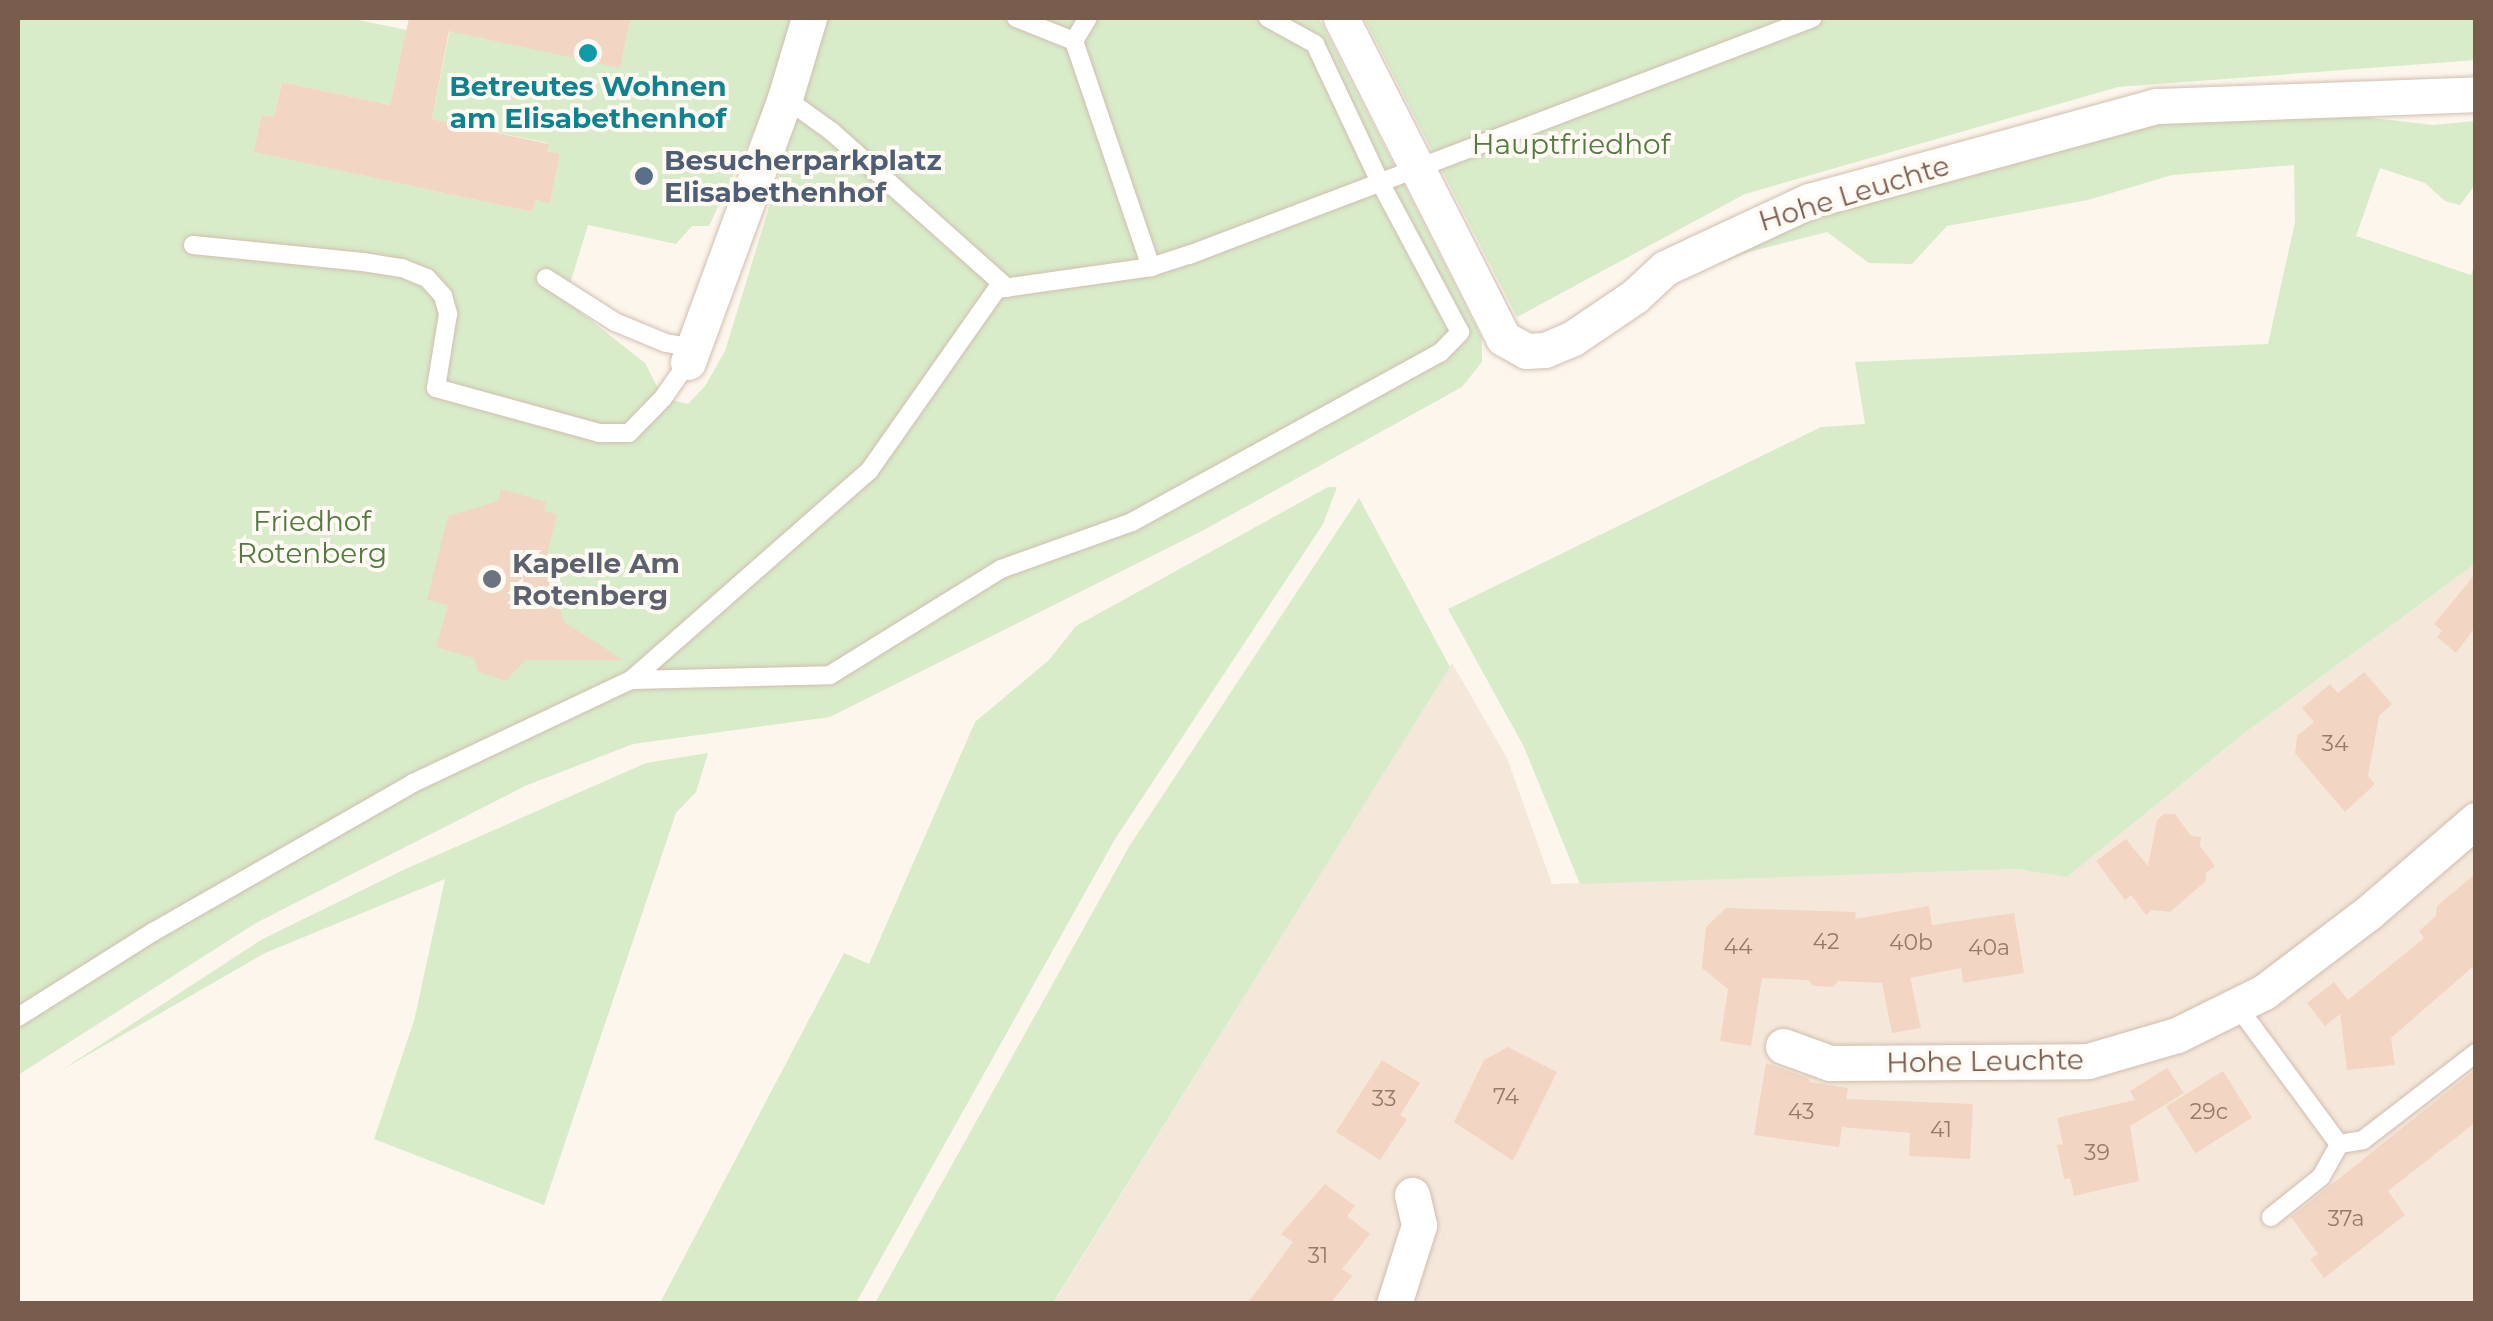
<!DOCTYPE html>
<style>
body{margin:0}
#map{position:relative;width:2493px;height:1321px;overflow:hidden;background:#fdf6ec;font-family:Montserrat,sans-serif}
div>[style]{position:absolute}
.residential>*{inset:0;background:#f5e8da}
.green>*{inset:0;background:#d8ecc9}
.building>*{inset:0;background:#f3d5c3;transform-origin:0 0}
.roads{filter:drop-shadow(0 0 2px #d1beb0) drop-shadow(0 0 2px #d1beb0)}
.service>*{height:18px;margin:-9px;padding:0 9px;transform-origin:9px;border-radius:9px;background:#fff}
.minor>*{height:35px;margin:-17.5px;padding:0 17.5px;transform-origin:17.5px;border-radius:17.5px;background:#fff}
.dots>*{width:28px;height:28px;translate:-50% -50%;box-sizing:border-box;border:5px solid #fffaf3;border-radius:50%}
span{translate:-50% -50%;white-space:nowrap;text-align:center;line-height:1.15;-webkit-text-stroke:8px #fffaf3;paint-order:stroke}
.number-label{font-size:22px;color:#987a6a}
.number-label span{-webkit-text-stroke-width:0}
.culture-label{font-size:28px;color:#0d838f;font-weight:700}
.park-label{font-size:28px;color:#537a41}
.service-label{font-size:28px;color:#4e5e75;font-weight:700}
.left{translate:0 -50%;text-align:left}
.street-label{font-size:28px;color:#7a5c4d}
.worship-label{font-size:28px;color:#5b616d;font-weight:700}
.frame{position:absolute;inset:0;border:20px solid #7a5c4d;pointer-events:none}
</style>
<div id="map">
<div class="residential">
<div style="clip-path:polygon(2475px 564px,2475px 1303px,1053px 1304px,1452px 663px,1507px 758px,1552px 884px,2017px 869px,2067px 877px,2247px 731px)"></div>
</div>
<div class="green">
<div style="clip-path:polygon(18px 18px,349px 18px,407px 30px,390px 105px,282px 82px,274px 117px,262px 115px,255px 152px,532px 212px,535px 200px,550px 202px,560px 154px,547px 151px,548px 143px,432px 119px,450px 29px,620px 67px,631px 18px,793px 18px,765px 108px,709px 226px,692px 226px,676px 244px,588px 225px,565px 300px,645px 363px,663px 398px,688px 404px,705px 386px,725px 351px,827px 18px,1319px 18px,1482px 338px,1482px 362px,1462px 387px,1202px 531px,830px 717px,633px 744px,525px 786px,256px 923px,18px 1075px)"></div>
<div style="clip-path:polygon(1364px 18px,2475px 18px,2476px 60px,2118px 87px,1745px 194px,1517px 317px)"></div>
<div style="clip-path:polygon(2320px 112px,2433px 125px,2475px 121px,2475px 185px,2460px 205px,2445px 201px,2425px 183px,2380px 168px,2356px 236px,2471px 275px,2475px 264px,2475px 564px,2247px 731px,2067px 877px,2017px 869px,1580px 884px,1524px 747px,1448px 609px,1821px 427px,1865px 424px,1855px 362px,2268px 344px,2295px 222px,2294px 165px,2172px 175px,2088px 200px,1947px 226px,1912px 264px,1869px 263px,1827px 232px,1749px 252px,1691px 275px,1814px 211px,2157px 116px)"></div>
<div style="clip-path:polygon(1328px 487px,1337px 487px,1323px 524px,1115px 839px,856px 1303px,660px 1303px,844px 953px,869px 964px,975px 722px,1049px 660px,1076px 626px)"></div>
<div style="clip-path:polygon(1359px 498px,1450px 667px,1053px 1303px,875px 1303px,1130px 845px)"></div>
<div style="clip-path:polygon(708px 753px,696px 792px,676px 813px,544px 1205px,374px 1139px,414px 1021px,445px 879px,265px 953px,60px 1071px,261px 940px,401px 871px,646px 763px)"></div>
</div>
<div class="building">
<div style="clip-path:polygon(409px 18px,631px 18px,620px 68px,449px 31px,432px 119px,549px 144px,547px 151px,560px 154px,550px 203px,535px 200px,532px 212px,254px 152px,262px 115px,274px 117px,282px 82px,390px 105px)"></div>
<div style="clip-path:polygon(501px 489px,546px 502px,544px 511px,557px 514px,546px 558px,564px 622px,623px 660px,525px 660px,506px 681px,478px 672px,474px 658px,436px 647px,448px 605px,427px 600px,448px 516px,498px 501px)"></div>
<div style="clip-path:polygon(2476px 573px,2476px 626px,2456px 653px,2437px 637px,2442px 631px,2434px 624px)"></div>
<div style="clip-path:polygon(2364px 672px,2392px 704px,2379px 716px,2368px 776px,2375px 784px,2345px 812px,2295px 753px,2297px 736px,2314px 722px,2302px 708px,2330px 684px,2338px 693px)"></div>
<div style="clip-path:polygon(2164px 814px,2175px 814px,2191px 836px,2201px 837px,2200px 846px,2215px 866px,2206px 873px,2206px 881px,2170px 912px,2152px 910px,2146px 915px,2131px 895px,2125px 900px,2096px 861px,2126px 839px,2148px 866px,2157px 820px)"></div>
<div style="clip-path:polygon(2476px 873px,2476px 964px,2391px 1038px,2395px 1065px,2347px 1070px,2340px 1014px,2325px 1026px,2307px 1003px,2334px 982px,2348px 1000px,2424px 938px,2419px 931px,2436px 916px,2437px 906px)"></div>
<div style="clip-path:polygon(1929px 906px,1932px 925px,2014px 913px,2024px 973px,1963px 983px,1961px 968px,1910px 978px,1921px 1028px,1892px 1033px,1882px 983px,1838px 981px,1833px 987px,1813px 986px,1809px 980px,1762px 978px,1751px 1046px,1720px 1041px,1728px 989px,1702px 968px,1706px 927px,1726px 908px,1856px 912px,1855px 919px)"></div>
<div style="clip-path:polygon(1508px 1047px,1557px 1072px,1513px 1161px,1454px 1122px,1484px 1060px)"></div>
<div style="clip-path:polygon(1382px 1060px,1420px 1083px,1400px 1115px,1407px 1119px,1380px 1160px,1336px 1132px)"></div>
<div style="clip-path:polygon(1766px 1063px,1808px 1078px,1810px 1082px,1848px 1088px,1846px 1099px,1973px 1104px,1970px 1159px,1909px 1156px,1910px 1133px,1842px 1127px,1839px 1147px,1754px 1135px)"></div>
<div style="clip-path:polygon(2167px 1068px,2184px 1093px,2130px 1126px,2139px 1181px,2074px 1196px,2070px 1178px,2064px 1179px,2057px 1145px,2063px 1144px,2057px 1118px,2135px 1100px,2130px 1091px)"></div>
<div style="clip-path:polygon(2476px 1069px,2476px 1122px,2388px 1191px,2405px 1215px,2324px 1278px,2310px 1259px,2318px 1254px,2291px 1217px)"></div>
<div style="left:2223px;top:1071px;width:55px;height:67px;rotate:58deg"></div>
<div style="clip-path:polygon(1325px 1184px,1355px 1206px,1347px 1216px,1370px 1234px,1342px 1269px,1352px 1276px,1330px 1304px,1247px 1304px,1293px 1242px,1281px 1234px)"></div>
</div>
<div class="roads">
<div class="service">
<div style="left:1016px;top:18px;width:62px;rotate:21.6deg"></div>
<div style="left:1074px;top:41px;width:27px;rotate:-59deg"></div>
<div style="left:1074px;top:41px;width:239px;rotate:71.2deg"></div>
<div style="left:785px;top:98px;width:57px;rotate:35.7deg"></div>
<div style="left:831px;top:131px;width:236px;rotate:41.7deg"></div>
<div style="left:193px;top:245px;width:171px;rotate:5.7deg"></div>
<div style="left:363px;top:262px;width:39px;rotate:9deg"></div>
<div style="left:402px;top:268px;width:27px;rotate:22deg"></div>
<div style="left:427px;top:278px;width:24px;rotate:48deg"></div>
<div style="left:443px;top:296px;width:19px;rotate:74deg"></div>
<div style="left:448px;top:314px;width:75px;rotate:99.2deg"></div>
<div style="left:436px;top:388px;width:169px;rotate:15.4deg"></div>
<div style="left:599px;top:433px;width:30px"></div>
<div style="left:629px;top:433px;width:49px;rotate:-45.8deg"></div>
<div style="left:663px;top:398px;width:44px;rotate:-55.2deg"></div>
<div style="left:546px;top:278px;width:82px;rotate:32.5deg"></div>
<div style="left:615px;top:322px;width:55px;rotate:22.4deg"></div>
<div style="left:666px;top:343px;width:28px;rotate:10deg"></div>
<div style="left:631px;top:680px;width:199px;rotate:-1.4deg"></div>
<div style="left:830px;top:675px;width:201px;rotate:-31.8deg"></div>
<div style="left:1001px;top:569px;width:139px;rotate:-19.7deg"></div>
<div style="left:1132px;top:522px;width:351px;rotate:-28.8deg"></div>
<div style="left:1440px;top:353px;width:29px;rotate:-46deg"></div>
<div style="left:1460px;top:332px;width:172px;rotate:-118.1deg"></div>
<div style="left:1379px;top:180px;width:150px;rotate:-115.2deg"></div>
<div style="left:1315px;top:44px;width:54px;rotate:-151deg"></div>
<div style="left:2238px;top:1007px;width:170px;rotate:53.6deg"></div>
<div style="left:2339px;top:1144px;width:24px;rotate:-9deg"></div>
<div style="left:2363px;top:1140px;width:143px;rotate:-37.6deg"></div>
<div style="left:18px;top:1017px;width:160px;rotate:-32.2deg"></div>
<div style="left:153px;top:932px;width:300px;rotate:-29.8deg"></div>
<div style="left:413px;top:783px;width:241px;rotate:-25.3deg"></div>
<div style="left:631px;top:680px;width:317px;rotate:-41.3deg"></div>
<div style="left:869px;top:471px;width:223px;rotate:-54.9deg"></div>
<div style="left:997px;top:289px;width:156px;rotate:-8.1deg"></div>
<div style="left:1151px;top:267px;width:40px;rotate:-18deg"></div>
<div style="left:1189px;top:255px;width:667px;rotate:-20.8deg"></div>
<div style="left:2271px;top:1217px;width:64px;rotate:-38.7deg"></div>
<div style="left:2321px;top:1177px;width:38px;rotate:-61deg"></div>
</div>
<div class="minor">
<div style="left:1341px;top:18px;width:359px;rotate:63.1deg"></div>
<div style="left:1503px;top:338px;width:26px;rotate:29deg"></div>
<div style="left:1526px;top:351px;width:19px;rotate:-3deg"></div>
<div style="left:1545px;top:350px;width:30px;rotate:-23deg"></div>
<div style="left:1573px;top:338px;width:75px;rotate:-34.1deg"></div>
<div style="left:1635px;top:296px;width:41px;rotate:-43deg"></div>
<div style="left:1665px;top:268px;width:159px;rotate:-25deg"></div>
<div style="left:1809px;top:201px;width:360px;rotate:-15.3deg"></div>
<div style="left:2156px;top:106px;width:320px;rotate:-2.1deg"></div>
<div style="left:688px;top:362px;width:281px;rotate:-69.8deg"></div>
<div style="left:785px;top:98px;width:84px;rotate:-73.3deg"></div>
<div style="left:1783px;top:1046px;width:50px;rotate:19.9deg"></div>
<div style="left:1830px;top:1063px;width:258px;rotate:-0.4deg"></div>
<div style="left:2088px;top:1061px;width:93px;rotate:-16.3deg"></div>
<div style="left:2177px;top:1035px;width:97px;rotate:-26.3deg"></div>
<div style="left:2264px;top:992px;width:131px;rotate:-37.2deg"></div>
<div style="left:2368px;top:913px;width:143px;rotate:-40.7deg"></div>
<div style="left:1394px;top:1304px;width:83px;rotate:-72.4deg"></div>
<div style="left:1419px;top:1225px;width:31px;rotate:-103deg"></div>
</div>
</div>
<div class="dots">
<div style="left:588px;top:53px;background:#0f9aa8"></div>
<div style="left:644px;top:176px;background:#5c6f8a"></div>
<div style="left:492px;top:579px;background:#6b7280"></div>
</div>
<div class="number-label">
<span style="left:2335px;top:744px">34</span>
<span style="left:1826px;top:942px">42</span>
<span style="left:1911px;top:943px">40b</span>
<span style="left:1738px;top:947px">44</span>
<span style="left:1989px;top:948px">40a</span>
<span style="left:1506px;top:1097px">74</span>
<span style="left:1384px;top:1099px">33</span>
<span style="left:1801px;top:1112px">43</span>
<span style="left:2209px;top:1112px">29c</span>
<span style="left:1941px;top:1130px">41</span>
<span style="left:2097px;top:1153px">39</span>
<span style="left:2346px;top:1219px">37a</span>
<span style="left:1318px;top:1256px">31</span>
</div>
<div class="culture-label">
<span style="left:588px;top:102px">Betreutes Wohnen<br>am Elisabethenhof</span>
</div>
<div class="park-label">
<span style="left:1571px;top:144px">Hauptfriedhof</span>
<span style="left:312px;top:537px">Friedhof<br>Rotenberg</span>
</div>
<div class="service-label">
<span class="left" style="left:664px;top:176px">Besucherparkplatz<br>Elisabethenhof</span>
</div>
<div class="street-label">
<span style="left:1854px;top:193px;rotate:-17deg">Hohe Leuchte</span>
<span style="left:1985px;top:1061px;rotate:-1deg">Hohe Leuchte</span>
</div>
<div class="worship-label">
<span class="left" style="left:512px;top:579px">Kapelle Am<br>Rotenberg</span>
</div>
<div class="frame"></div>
</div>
